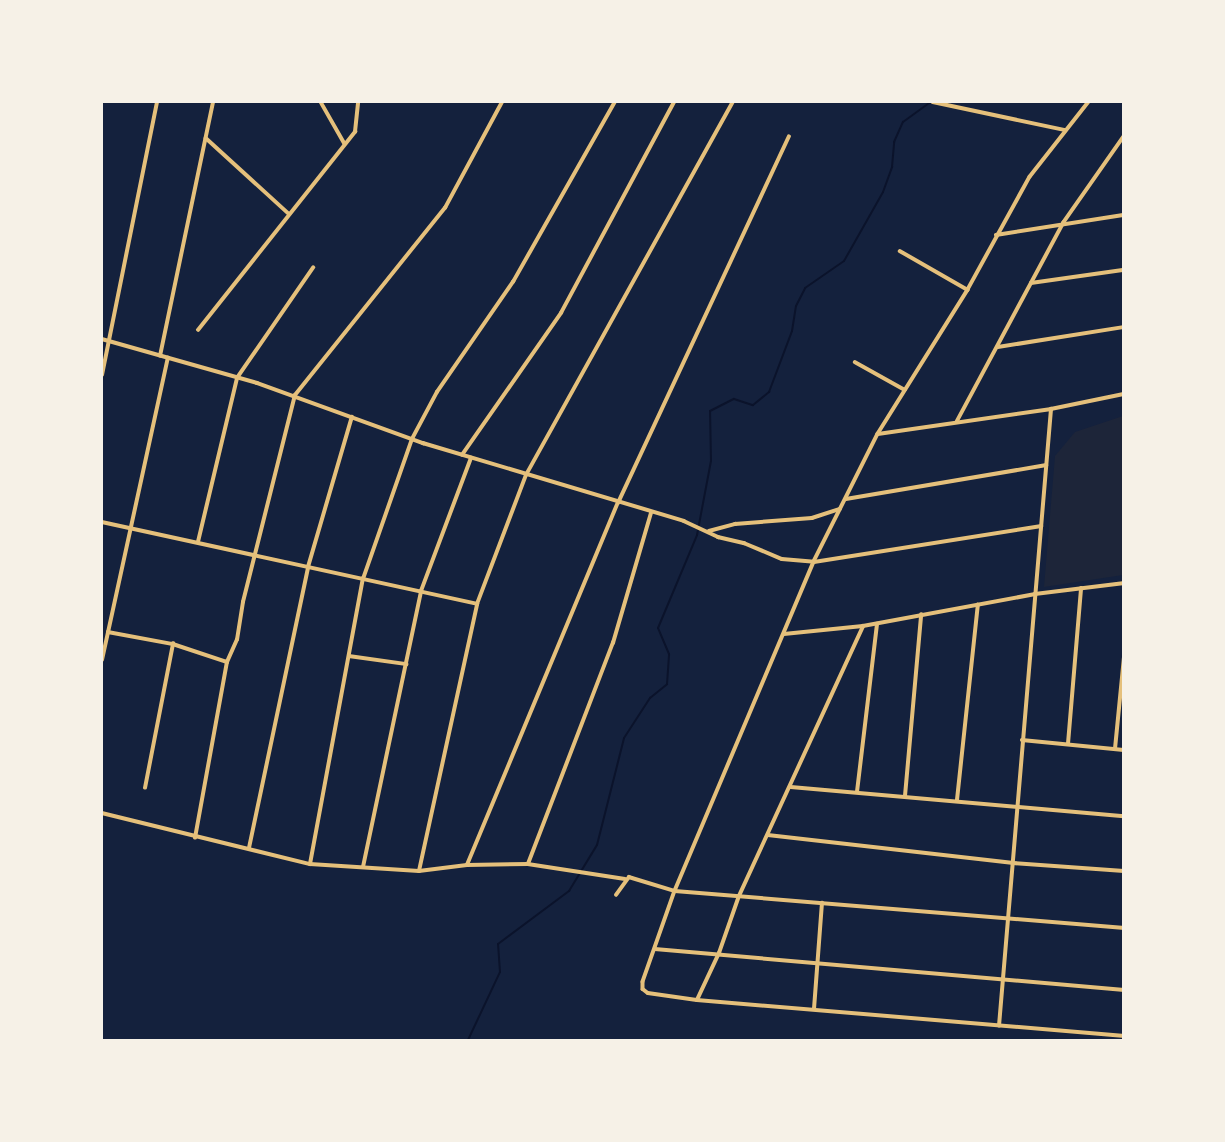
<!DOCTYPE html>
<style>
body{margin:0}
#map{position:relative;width:1225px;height:1142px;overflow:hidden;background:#14213d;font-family:"DM Sans",sans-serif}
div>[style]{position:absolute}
.green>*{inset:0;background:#1d2539}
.stream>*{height:2px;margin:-1px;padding:0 1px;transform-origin:1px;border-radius:1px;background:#0b132b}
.minor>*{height:3.5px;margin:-1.75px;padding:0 1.75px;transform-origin:1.75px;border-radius:1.75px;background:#e5c07b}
span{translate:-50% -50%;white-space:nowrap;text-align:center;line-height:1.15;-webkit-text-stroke:6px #f6f1e7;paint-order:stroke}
.frame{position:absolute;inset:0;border:103px solid #f6f1e7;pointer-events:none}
</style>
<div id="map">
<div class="green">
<div style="clip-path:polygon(1123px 416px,1123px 575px,1044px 587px,1055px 456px,1075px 432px)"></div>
</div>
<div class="stream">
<div style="left:468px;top:1040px;width:75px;rotate:-64.8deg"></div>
<div style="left:500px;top:972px;width:28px;rotate:-94deg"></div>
<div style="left:498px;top:944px;width:89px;rotate:-36.7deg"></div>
<div style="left:569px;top:891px;width:54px;rotate:-58.7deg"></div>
<div style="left:597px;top:845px;width:110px;rotate:-75.8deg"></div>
<div style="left:624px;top:738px;width:48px;rotate:-57deg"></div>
<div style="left:650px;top:698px;width:22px;rotate:-39deg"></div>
<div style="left:667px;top:684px;width:30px;rotate:-86deg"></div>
<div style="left:669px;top:654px;width:28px;rotate:-113deg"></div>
<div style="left:658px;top:628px;width:101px;rotate:-67.2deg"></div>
<div style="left:697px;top:535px;width:75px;rotate:-79.3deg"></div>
<div style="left:711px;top:461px;width:50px;rotate:-91.1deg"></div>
<div style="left:710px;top:411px;width:27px;rotate:-27deg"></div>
<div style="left:734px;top:399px;width:20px;rotate:18deg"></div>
<div style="left:753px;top:405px;width:21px;rotate:-39deg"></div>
<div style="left:769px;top:392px;width:65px;rotate:-69.3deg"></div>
<div style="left:792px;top:331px;width:25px;rotate:-81deg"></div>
<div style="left:796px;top:306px;width:20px;rotate:-63deg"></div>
<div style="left:805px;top:288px;width:47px;rotate:-34.7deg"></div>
<div style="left:844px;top:261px;width:79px;rotate:-60.5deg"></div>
<div style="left:883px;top:192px;width:27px;rotate:-70deg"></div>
<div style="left:892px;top:167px;width:25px;rotate:-85deg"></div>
<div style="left:894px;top:142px;width:22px;rotate:-66deg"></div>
<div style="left:903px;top:122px;width:34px;rotate:-36deg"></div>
</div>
<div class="minor">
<div style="left:321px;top:102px;width:48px;rotate:60.3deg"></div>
<div style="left:933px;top:102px;width:135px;rotate:12deg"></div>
<div style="left:1089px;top:102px;width:95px;rotate:128.2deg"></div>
<div style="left:1030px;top:177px;width:129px;rotate:118.8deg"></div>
<div style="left:968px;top:290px;width:170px;rotate:122deg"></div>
<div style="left:878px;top:434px;width:143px;rotate:116.6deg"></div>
<div style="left:814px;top:562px;width:357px;rotate:112.9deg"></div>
<div style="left:675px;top:891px;width:96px;rotate:109.4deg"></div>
<div style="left:643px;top:982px;width:7px;rotate:90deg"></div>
<div style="left:643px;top:989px;width:6px;rotate:39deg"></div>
<div style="left:648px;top:993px;width:49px;rotate:8.1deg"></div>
<div style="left:697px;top:1000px;width:429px;rotate:4.8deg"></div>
<div style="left:206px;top:138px;width:111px;rotate:42.4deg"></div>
<div style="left:996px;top:235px;width:130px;rotate:-8.9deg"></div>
<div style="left:900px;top:251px;width:78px;rotate:29.8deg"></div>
<div style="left:1031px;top:283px;width:94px;rotate:-8deg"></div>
<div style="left:198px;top:330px;width:253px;rotate:-51.6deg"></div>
<div style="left:355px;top:132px;width:30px;rotate:-84deg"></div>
<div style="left:102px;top:339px;width:161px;rotate:15.8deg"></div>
<div style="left:257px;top:383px;width:177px;rotate:19.9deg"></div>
<div style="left:423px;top:443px;width:272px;rotate:16.6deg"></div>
<div style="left:684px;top:521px;width:38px;rotate:25deg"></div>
<div style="left:718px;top:537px;width:27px;rotate:13deg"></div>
<div style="left:744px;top:543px;width:41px;rotate:22.8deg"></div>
<div style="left:782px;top:559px;width:32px;rotate:5deg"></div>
<div style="left:814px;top:562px;width:230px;rotate:-9deg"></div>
<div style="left:998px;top:347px;width:128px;rotate:-9deg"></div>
<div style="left:160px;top:356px;width:259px;rotate:-78.2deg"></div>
<div style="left:855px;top:362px;width:57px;rotate:29.2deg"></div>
<div style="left:102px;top:375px;width:278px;rotate:-78.6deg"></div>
<div style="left:957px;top:421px;width:225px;rotate:-61.8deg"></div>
<div style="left:1063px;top:223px;width:106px;rotate:-55deg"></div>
<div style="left:878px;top:434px;width:175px;rotate:-8.2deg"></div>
<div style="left:1051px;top:409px;width:75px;rotate:-11.6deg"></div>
<div style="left:462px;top:455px;width:173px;rotate:-55.1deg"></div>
<div style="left:561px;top:313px;width:239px;rotate:-61.8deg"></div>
<div style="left:846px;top:499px;width:203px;rotate:-9.6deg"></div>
<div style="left:102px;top:522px;width:384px;rotate:12.3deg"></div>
<div style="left:709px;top:531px;width:27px;rotate:-15deg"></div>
<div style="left:735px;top:524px;width:77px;rotate:-4.5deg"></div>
<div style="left:812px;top:518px;width:29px;rotate:-18deg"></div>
<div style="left:198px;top:542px;width:169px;rotate:-76.6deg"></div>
<div style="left:237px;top:378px;width:134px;rotate:-55.4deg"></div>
<div style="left:108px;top:632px;width:66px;rotate:10.5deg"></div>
<div style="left:173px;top:644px;width:57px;rotate:18.4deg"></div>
<div style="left:784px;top:634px;width:79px;rotate:-5.8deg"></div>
<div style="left:863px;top:626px;width:175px;rotate:-10.5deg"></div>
<div style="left:1035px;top:594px;width:90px;rotate:-7deg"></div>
<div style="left:349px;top:656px;width:58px;rotate:8deg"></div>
<div style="left:102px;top:660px;width:309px;rotate:-77.7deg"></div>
<div style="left:1022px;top:740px;width:102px;rotate:5.6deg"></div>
<div style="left:1068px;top:744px;width:156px;rotate:-85.2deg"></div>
<div style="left:1115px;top:749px;width:91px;rotate:-84.4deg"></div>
<div style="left:791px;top:787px;width:334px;rotate:5deg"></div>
<div style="left:145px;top:788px;width:147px;rotate:-79deg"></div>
<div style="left:857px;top:792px;width:169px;rotate:-83.2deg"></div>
<div style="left:905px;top:796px;width:182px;rotate:-84.9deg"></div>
<div style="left:957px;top:800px;width:196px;rotate:-83.9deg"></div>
<div style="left:102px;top:813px;width:214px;rotate:13.8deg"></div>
<div style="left:310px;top:864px;width:109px;rotate:3.7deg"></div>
<div style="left:419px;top:871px;width:48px;rotate:-7.1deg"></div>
<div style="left:467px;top:865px;width:61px;rotate:-0.9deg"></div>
<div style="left:528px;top:864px;width:98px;rotate:8.8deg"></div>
<div style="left:768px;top:835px;width:247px;rotate:6.5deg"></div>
<div style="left:1013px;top:863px;width:111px;rotate:4.1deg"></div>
<div style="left:195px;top:838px;width:179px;rotate:-79.7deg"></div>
<div style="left:227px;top:662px;width:24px;rotate:-66deg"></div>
<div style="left:237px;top:640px;width:38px;rotate:-81deg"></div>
<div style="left:243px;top:602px;width:213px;rotate:-75.9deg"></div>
<div style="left:295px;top:395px;width:240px;rotate:-51.3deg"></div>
<div style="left:445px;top:208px;width:120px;rotate:-61.7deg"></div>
<div style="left:249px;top:848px;width:287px;rotate:-78.1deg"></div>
<div style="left:308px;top:567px;width:156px;rotate:-73.7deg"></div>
<div style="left:310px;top:864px;width:290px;rotate:-79.5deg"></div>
<div style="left:363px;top:579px;width:148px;rotate:-70.7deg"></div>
<div style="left:412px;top:439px;width:53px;rotate:-62deg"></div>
<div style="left:437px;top:392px;width:134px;rotate:-55.4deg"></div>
<div style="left:513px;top:282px;width:207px;rotate:-60.5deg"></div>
<div style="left:528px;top:864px;width:237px;rotate:-69deg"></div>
<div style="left:613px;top:643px;width:135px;rotate:-73.7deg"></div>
<div style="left:467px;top:865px;width:392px;rotate:-67.4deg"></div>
<div style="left:618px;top:503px;width:404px;rotate:-65deg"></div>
<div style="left:363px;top:867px;width:282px;rotate:-78.1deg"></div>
<div style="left:421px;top:591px;width:142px;rotate:-69.4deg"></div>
<div style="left:419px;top:871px;width:273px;rotate:-77.7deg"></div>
<div style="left:477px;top:604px;width:138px;rotate:-69.2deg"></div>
<div style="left:526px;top:475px;width:427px;rotate:-61deg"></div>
<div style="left:616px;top:895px;width:22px;rotate:-54deg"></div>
<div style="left:629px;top:877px;width:48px;rotate:16.9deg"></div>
<div style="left:675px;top:891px;width:451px;rotate:4.7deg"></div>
<div style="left:655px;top:949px;width:471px;rotate:5deg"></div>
<div style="left:697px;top:1000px;width:52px;rotate:-64.9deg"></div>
<div style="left:719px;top:953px;width:60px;rotate:-70.7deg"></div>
<div style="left:739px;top:896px;width:297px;rotate:-65.3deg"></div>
<div style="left:814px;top:1009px;width:106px;rotate:-85.7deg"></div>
<div style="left:999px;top:1026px;width:619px;rotate:-85.18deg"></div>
</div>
<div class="frame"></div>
</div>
